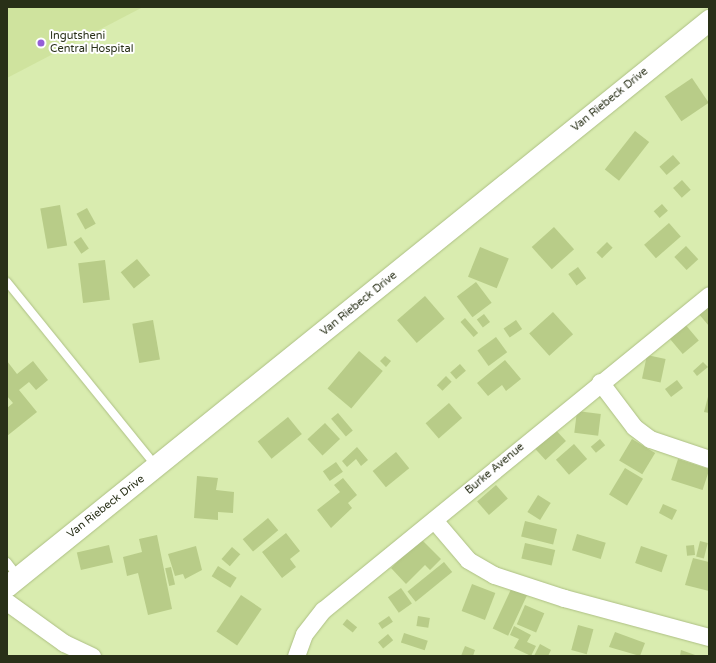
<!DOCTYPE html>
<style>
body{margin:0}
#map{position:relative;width:716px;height:663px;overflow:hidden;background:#d9ecaf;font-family:"Varela Round",sans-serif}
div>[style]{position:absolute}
.built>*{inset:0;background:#cfe39e}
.building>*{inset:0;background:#b8cc88;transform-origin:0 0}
.roads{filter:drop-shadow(0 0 1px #adbf84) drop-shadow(0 0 1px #adbf84)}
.service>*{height:8px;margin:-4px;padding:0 4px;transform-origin:4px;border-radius:4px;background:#fff}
.minor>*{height:17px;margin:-8.5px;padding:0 8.5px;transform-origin:8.5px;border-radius:8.5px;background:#fff}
.tertiary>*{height:21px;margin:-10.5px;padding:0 10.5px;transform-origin:10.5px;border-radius:10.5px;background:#fff}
.dots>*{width:11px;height:11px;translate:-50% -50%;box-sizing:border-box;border:2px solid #fff;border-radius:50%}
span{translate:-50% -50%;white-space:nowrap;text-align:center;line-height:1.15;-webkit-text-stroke:4px #fff;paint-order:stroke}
.poi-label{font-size:11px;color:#293018}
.left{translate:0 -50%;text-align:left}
.street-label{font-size:11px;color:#293018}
.frame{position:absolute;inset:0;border:8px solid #293018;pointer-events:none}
</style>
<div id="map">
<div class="built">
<div style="clip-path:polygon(7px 7px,143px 7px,7px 78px)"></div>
</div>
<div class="building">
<div style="left:692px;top:78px;width:30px;height:33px;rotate:56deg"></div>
<div style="left:635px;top:131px;width:18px;height:49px;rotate:38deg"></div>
<div style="left:673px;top:155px;width:11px;height:18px;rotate:49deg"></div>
<div style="left:682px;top:180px;width:13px;height:12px;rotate:48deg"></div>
<div style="left:662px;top:204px;width:9px;height:11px;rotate:49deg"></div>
<div style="left:60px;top:205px;width:41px;height:20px;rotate:80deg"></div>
<div style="left:87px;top:208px;width:18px;height:12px;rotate:61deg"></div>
<div style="left:669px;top:223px;width:18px;height:33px;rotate:49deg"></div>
<div style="left:554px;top:227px;width:30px;height:30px;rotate:48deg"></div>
<div style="left:81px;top:237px;width:14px;height:9px;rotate:56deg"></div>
<div style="left:607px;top:242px;width:8px;height:15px;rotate:45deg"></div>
<div style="left:686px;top:246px;width:18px;height:16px;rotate:47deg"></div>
<div style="left:480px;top:247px;width:31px;height:32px;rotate:22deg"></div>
<div style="left:137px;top:259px;width:21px;height:21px;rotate:51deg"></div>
<div style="left:105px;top:260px;width:40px;height:27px;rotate:83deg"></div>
<div style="left:578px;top:267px;width:14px;height:12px;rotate:54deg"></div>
<div style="left:476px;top:282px;width:26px;height:24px;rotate:53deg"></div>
<div style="left:425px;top:296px;width:30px;height:37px;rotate:49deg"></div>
<div style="clip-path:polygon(709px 304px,709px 326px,698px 313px)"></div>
<div style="left:553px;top:312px;width:30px;height:32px;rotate:48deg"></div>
<div style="left:484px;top:314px;width:10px;height:9px;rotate:53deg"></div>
<div style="left:465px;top:318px;width:20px;height:6px;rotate:49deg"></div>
<div style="left:153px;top:320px;width:40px;height:21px;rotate:80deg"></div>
<div style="left:516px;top:320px;width:11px;height:15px;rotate:56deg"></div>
<div style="left:684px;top:323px;width:23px;height:21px;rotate:50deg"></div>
<div style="left:496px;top:337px;width:19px;height:23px;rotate:54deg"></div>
<div style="left:359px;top:351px;width:31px;height:49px;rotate:40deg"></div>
<div style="left:647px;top:355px;width:19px;height:24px;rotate:12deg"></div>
<div style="clip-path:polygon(385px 356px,391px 361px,386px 367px,380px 361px)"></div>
<div style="clip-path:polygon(505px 360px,521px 379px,506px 391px,502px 385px,488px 396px,477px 383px)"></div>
<div style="clip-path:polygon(7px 361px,17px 374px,33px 361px,48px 380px,36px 390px,29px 382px,19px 390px,37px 412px,7px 436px,7px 408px,13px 403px,7px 396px)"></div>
<div style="clip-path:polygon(703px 362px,708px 367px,697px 376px,693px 371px)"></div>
<div style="left:460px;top:364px;width:9px;height:13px;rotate:49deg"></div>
<div style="left:446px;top:376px;width:8px;height:13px;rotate:45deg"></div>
<div style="left:677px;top:380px;width:10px;height:15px;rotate:53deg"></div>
<div style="clip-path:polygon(709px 393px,709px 413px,704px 412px)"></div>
<div style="left:449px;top:403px;width:20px;height:31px;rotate:49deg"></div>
<div style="left:577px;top:411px;width:24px;height:22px;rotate:7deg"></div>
<div style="left:338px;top:413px;width:23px;height:9px;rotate:50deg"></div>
<div style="left:288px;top:417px;width:22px;height:39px;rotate:51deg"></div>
<div style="left:325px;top:423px;width:22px;height:24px;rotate:47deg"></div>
<div style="left:553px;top:427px;width:19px;height:28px;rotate:47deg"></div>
<div style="left:600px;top:439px;width:8px;height:12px;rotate:50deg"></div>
<div style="left:632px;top:439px;width:27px;height:25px;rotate:31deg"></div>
<div style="left:574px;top:444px;width:20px;height:24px;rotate:49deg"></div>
<div style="clip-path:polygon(357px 447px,368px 460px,361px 466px,356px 459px,347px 467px,342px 461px)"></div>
<div style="left:396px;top:452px;width:21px;height:30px;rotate:51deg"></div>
<div style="left:678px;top:459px;width:33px;height:22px;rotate:18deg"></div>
<div style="left:336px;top:462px;width:12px;height:16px;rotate:55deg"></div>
<div style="left:625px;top:468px;width:21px;height:31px;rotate:31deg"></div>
<div style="clip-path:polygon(197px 476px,218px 478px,216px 490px,234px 492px,233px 513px,218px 512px,218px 520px,194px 518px)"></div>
<div style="clip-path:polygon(343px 478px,357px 495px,348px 503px,352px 508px,331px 528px,317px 510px,340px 492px,334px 485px)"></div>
<div style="left:496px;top:485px;width:18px;height:25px;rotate:49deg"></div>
<div style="left:538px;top:495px;width:15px;height:20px;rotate:32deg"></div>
<div style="clip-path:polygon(663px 504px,677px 510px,672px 520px,659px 513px)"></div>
<div style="left:268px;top:518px;width:16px;height:33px;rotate:50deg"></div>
<div style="left:525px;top:521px;width:33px;height:16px;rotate:14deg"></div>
<div style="clip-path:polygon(286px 533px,300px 551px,290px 559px,296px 567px,282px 578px,262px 552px)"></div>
<div style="left:577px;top:534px;width:30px;height:17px;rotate:17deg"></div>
<div style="clip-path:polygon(157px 535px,172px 609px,148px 615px,138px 573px,127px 576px,123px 557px,142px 552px,139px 539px)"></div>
<div style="clip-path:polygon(421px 539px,441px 559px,430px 570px,425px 565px,406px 584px,391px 568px)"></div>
<div style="left:700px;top:541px;width:8px;height:16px;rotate:14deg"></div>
<div style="left:525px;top:543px;width:31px;height:16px;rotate:13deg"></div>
<div style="left:109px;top:545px;width:18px;height:33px;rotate:77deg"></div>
<div style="left:694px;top:545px;width:10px;height:8px;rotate:84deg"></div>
<div style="clip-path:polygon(196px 546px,202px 570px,185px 579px,183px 574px,175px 576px,168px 554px)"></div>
<div style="left:641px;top:546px;width:28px;height:18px;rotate:19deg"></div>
<div style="left:232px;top:547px;width:11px;height:16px;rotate:41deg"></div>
<div style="clip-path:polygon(693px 558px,709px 562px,709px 591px,685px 585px)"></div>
<div style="left:444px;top:562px;width:13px;height:47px;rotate:51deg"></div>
<div style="left:218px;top:566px;width:22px;height:12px;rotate:32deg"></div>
<div style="left:171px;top:567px;width:18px;height:6px;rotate:77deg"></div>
<div style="left:472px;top:584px;width:25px;height:29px;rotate:21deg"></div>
<div style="left:513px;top:585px;width:17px;height:48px;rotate:25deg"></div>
<div style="left:401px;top:588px;width:19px;height:16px;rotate:55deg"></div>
<div style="left:241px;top:595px;width:25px;height:44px;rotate:34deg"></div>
<div style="left:525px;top:605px;width:21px;height:21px;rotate:23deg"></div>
<div style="left:389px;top:616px;width:7px;height:13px;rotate:56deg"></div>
<div style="left:418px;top:616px;width:12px;height:10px;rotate:9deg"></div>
<div style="left:347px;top:619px;width:13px;height:7px;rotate:39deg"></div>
<div style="left:578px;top:625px;width:16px;height:26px;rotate:15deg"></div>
<div style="clip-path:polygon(514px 626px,531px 635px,527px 642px,536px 646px,531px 656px,514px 648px,519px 639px,510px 635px)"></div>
<div style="clip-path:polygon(615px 632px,645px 643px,640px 656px,609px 647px)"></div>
<div style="left:404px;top:633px;width:25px;height:10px;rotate:18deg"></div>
<div style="left:388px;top:634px;width:8px;height:13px;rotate:50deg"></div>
<div style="clip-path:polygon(540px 644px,551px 650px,548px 656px,534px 656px)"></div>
<div style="clip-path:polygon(465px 646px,475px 650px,473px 656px,461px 656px)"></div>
<div style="clip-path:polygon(681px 650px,698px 656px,680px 656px)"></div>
</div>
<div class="roads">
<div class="service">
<div style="left:7px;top:282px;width:235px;rotate:51deg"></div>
<div style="left:7px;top:562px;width:18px;rotate:52deg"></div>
</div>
<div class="minor">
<div style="left:600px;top:382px;width:56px;rotate:52.9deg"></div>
<div style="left:634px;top:427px;width:20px;rotate:37deg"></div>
<div style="left:650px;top:439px;width:62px;rotate:18.7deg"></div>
<div style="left:434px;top:520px;width:52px;rotate:49.6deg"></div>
<div style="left:468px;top:560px;width:30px;rotate:30deg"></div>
<div style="left:494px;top:575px;width:74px;rotate:18.2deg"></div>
<div style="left:564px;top:598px;width:150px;rotate:15.1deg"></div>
<div style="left:7px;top:602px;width:70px;rotate:35.7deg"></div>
<div style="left:64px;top:643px;width:31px;rotate:25deg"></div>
<div style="left:296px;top:656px;width:23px;rotate:-70deg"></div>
<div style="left:304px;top:634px;width:31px;rotate:-52deg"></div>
<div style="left:323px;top:610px;width:498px;rotate:-39.2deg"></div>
</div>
<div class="tertiary">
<div style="left:7px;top:586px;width:902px;rotate:-38.88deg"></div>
</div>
</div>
<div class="dots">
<div style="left:41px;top:43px;background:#955ed7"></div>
</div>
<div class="poi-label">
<span class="left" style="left:50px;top:43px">Ingutsheni<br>Central Hospital</span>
</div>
<div class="street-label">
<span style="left:610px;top:100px;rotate:-39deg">Van Riebeck Drive</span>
<span style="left:359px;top:304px;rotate:-39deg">Van Riebeck Drive</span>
<span style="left:495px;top:469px;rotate:-40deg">Burke Avenue</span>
<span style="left:106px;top:507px;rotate:-38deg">Van Riebeck Drive</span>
</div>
<div class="frame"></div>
</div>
